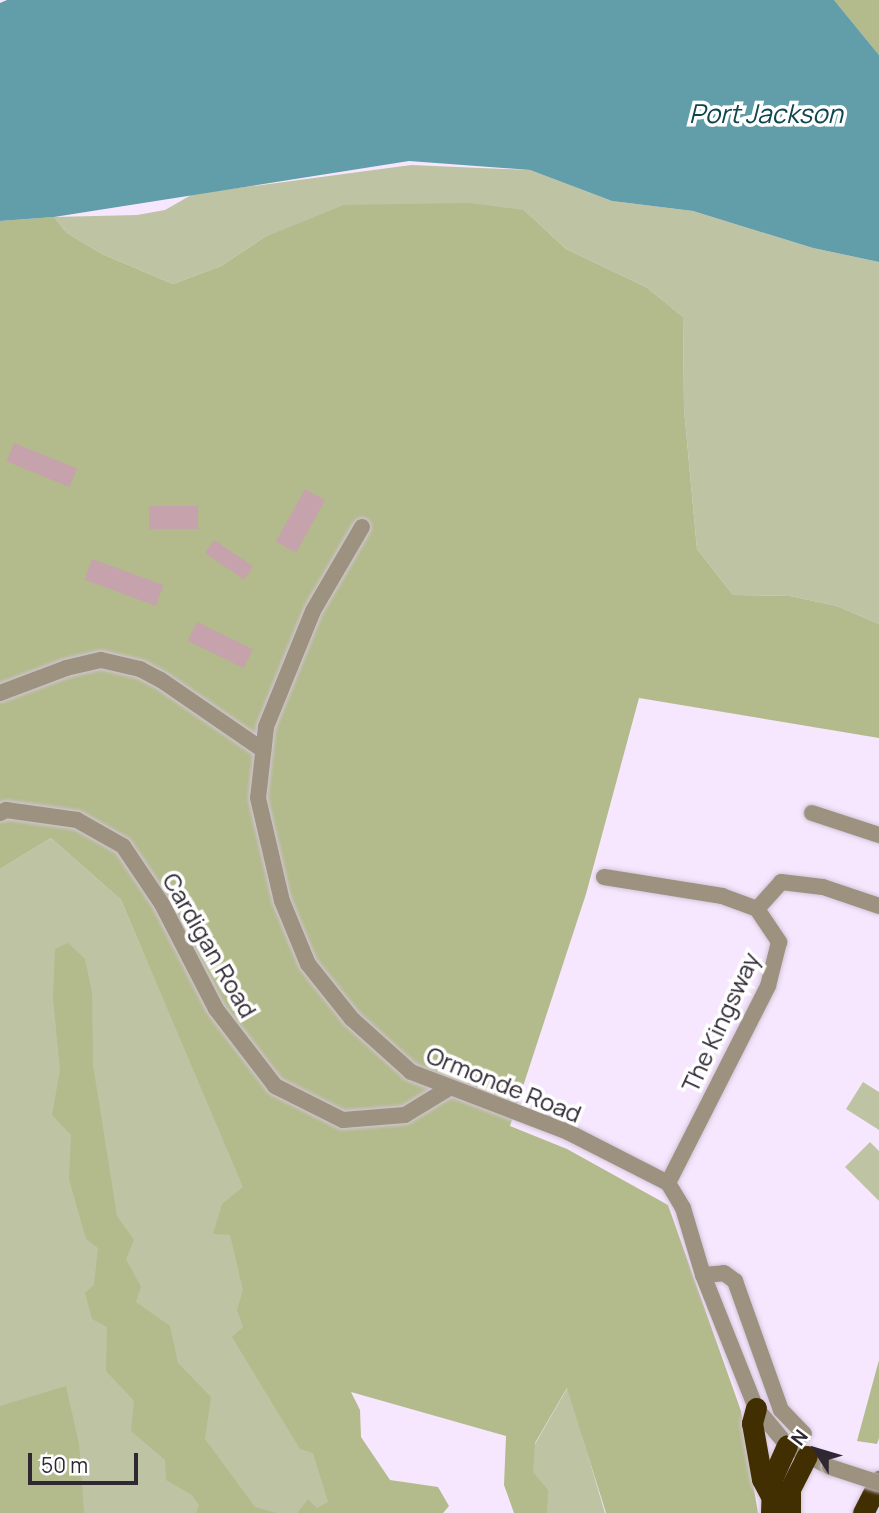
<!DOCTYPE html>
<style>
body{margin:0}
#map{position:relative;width:879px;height:1513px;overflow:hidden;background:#f6e7fe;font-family:Manrope,sans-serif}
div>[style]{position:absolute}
.green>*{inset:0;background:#bec4a3}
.forest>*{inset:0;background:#b3ba8b}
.water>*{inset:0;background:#629ea9}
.building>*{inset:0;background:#c6a2ac;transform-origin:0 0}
.roads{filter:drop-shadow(0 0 2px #d2c5d9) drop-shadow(0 0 2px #d2c5d9)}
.street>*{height:16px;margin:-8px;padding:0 8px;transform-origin:8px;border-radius:8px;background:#9c927f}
.highway>*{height:21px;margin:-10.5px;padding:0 10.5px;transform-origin:10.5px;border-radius:10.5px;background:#412e01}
.bridges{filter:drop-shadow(0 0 2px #d2c5d9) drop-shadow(0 0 2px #d2c5d9)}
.street-bridge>*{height:16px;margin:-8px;padding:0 8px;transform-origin:8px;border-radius:8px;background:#9c927f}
span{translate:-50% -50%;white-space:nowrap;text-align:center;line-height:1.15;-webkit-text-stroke:7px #fff;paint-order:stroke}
.street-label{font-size:24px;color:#2f2833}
.water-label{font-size:26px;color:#0e464e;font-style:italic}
.north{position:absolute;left:781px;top:1415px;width:70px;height:70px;-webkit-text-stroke:5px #fff;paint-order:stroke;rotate:307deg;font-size:19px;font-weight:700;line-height:28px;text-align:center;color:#2f2833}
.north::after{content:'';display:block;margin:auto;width:24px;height:32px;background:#2f2833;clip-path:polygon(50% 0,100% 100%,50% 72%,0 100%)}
.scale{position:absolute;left:28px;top:1453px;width:110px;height:32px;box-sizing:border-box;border:4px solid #2f2833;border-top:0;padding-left:9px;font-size:21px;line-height:24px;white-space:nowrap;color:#2f2833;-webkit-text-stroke:5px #fff;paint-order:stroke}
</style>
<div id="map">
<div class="green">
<div style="clip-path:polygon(411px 165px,530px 170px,612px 201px,693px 211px,813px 248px,879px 262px,879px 624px,837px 606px,790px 596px,733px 595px,697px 549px,684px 409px,683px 317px,646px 287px,566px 249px,524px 210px,265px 237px,221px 266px,173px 284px,102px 254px,67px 233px,54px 217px,137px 215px,165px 210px,193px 194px)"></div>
<div style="clip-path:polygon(51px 838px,121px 900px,244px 1187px,354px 1298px,330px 1513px,0 1513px,0 869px)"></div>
<div style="clip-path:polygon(863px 1082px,879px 1092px,879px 1130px,846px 1109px)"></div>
<div style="clip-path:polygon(870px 1142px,879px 1151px,879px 1201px,845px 1167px)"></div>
<div style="clip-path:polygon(568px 1387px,605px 1513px,534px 1513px,521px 1468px)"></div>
</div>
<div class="forest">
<div style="clip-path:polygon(834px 0,879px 0,879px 55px)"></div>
<div style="clip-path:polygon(469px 203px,524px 210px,566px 249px,646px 287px,683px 317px,684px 409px,697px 549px,733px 595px,790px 596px,837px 606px,879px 624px,879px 738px,639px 698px,586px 894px,510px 1126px,567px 1149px,668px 1205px,741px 1411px,758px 1513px,606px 1513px,567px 1388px,535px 1443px,533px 1472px,548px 1490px,547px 1513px,514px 1513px,504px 1485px,506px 1436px,351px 1392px,360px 1410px,361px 1437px,390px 1480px,438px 1487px,449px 1506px,443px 1513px,297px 1513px,308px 1499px,317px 1508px,328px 1502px,313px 1453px,300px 1449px,232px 1337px,243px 1327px,237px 1310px,243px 1290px,230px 1235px,213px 1234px,222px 1204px,243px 1187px,121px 900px,51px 838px,0 869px,0 221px,54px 217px,67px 233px,102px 254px,173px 284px,221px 266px,265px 237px,344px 205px)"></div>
<div style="clip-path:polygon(68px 943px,85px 959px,92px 992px,93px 1065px,117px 1216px,134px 1240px,126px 1259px,141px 1287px,136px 1302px,170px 1326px,178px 1363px,211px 1397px,205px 1439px,255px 1507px,276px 1513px,196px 1513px,199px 1505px,192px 1495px,166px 1480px,165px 1460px,131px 1431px,134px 1401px,106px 1371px,107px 1327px,92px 1319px,85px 1293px,94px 1285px,98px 1248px,86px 1239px,69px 1179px,71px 1135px,52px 1115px,60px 1070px,53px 998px,55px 949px)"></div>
<div style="clip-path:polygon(879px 1360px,879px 1438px,877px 1444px,857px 1441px)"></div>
<div style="clip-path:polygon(66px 1386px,79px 1444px,84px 1513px,0 1513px,0 1406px)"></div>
</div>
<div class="water">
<div style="clip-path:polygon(7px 0,834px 0,879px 55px,879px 262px,813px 248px,693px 211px,612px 201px,530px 170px,409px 161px,54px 217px,0 221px,0 3px)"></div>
</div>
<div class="building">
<div style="left:14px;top:443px;width:68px;height:20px;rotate:22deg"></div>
<div style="left:305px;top:489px;width:23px;height:60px;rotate:29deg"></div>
<div style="left:198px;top:506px;width:23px;height:49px;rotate:90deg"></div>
<div style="left:214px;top:540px;width:47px;height:16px;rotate:34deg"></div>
<div style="left:92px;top:559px;width:76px;height:22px;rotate:20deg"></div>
<div style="left:197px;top:622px;width:62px;height:21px;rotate:26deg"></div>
</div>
<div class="roads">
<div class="street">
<div style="left:362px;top:527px;width:97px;rotate:120.3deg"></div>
<div style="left:313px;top:611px;width:125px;rotate:112.1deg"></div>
<div style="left:266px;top:727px;width:71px;rotate:96.4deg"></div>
<div style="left:258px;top:798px;width:106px;rotate:76.9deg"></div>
<div style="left:282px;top:901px;width:68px;rotate:67.6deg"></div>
<div style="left:308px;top:964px;width:70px;rotate:51.3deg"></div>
<div style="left:352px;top:1019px;width:79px;rotate:41.9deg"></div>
<div style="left:411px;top:1072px;width:168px;rotate:20.9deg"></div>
<div style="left:568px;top:1132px;width:112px;rotate:27deg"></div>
<div style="left:668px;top:1183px;width:29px;rotate:59deg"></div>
<div style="left:683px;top:1208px;width:70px;rotate:73.4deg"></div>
<div style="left:703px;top:1275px;width:143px;rotate:68.3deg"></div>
<div style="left:756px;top:1408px;width:48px;rotate:50deg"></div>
<div style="left:787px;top:1445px;width:48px;rotate:27.1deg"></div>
<div style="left:0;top:693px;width:71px;rotate:-20.7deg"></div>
<div style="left:66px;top:668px;width:36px;rotate:-13deg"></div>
<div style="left:101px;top:660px;width:40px;rotate:13deg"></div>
<div style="left:140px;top:669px;width:24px;rotate:28deg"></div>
<div style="left:161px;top:680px;width:124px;rotate:34.5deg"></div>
<div style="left:0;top:813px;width:7px;rotate:-27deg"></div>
<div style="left:6px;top:810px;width:72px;rotate:8deg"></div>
<div style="left:77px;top:820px;width:53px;rotate:29.5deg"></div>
<div style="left:123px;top:846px;width:70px;rotate:56.1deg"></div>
<div style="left:162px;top:904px;width:118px;rotate:62.8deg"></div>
<div style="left:216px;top:1009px;width:97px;rotate:52.5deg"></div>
<div style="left:275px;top:1086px;width:76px;rotate:26.6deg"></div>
<div style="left:343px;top:1120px;width:62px;rotate:-4.6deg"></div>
<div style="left:405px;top:1115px;width:52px;rotate:-31.5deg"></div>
<div style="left:812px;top:813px;width:71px;rotate:18.2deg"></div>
<div style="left:604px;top:877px;width:120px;rotate:9.1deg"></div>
<div style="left:722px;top:896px;width:37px;rotate:20deg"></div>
<div style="left:757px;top:909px;width:40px;rotate:56deg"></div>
<div style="left:779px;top:942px;width:45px;rotate:104deg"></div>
<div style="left:768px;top:986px;width:221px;rotate:116.9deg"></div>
<div style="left:757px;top:909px;width:36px;rotate:-48deg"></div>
<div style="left:781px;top:882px;width:42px;rotate:6.8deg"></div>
<div style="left:823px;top:887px;width:59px;rotate:18.7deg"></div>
<div style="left:703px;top:1275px;width:21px;rotate:-5deg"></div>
<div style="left:724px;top:1273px;width:14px;rotate:36deg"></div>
<div style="left:735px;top:1281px;width:137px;rotate:70.4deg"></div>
<div style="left:781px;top:1410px;width:33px;rotate:46deg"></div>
</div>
<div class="highway">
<div style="left:756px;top:1408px;width:16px;rotate:105deg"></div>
<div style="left:752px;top:1423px;width:57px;rotate:79.9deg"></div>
<div style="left:762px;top:1479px;width:17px;rotate:62deg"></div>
<div style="left:771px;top:1513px;width:34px;rotate:-88deg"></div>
<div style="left:772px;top:1479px;width:37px;rotate:-66deg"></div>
<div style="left:790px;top:1513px;width:24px;rotate:-90deg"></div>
<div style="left:790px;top:1489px;width:37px;rotate:-63deg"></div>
<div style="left:863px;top:1513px;width:36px;rotate:-63deg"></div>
</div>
</div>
<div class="bridges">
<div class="street-bridge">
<div style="left:830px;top:1467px;width:52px;rotate:18.1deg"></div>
</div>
</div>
<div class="street-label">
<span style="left:210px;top:945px;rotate:60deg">Cardigan Road</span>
<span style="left:720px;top:1022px;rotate:-65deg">The Kingsway</span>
<span style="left:504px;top:1084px;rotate:22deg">Ormonde Road</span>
</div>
<div class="water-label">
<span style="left:766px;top:114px">Port Jackson</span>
</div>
<div class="north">N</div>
<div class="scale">50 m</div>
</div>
